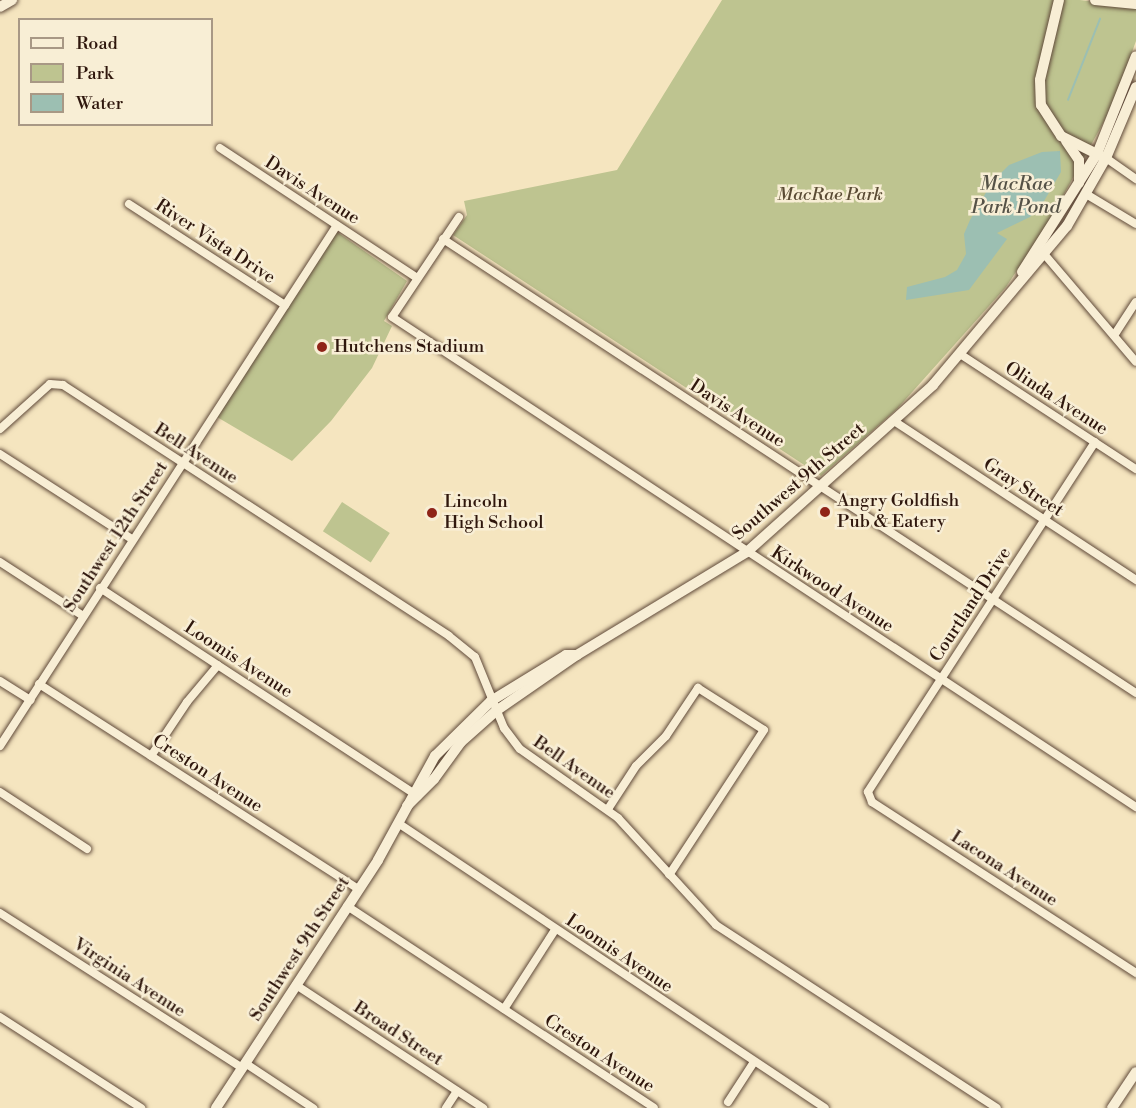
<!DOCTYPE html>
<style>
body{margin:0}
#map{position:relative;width:1136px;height:1108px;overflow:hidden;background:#f5e5bf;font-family:"Libre Bodoni",serif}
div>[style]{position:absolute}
.green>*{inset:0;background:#bec490;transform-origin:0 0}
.water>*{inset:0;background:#9cbfb2}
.stream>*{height:1.5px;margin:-0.75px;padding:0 0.75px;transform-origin:0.75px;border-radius:0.75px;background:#9cbfb2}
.roads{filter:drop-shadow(0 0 2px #604a3a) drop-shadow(0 0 2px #604a3a)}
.street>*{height:8px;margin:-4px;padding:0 4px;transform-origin:4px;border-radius:4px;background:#f8eed5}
.secondary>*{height:10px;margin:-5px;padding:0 5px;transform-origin:5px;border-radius:5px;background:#f8eed5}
.dots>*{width:16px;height:16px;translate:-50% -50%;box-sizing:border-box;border:3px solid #f8eed5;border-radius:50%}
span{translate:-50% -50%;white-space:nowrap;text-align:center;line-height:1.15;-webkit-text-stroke:5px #f8eed5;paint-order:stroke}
.street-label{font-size:18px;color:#2f170d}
.park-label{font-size:18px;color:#5a4b34;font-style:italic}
.poi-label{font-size:18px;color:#2f170d}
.left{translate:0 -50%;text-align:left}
.water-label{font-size:20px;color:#555247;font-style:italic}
.legend{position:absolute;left:18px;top:18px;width:195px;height:108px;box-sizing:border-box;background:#f8eed5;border:2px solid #a89885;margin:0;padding:8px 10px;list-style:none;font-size:18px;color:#2f170d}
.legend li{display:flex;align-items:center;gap:12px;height:30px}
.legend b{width:30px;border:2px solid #a89885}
</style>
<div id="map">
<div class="green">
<div style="clip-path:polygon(722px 0,1080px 0,1136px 7px,1136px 41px,1113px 105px,1047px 225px,1006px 287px,897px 409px,821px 476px,453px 235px,467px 215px,464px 201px,617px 170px)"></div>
<div style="clip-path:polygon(337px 232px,407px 281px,384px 321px,392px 326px,372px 368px,331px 421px,292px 461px,217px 417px)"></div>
<div style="left:342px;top:502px;width:57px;height:35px;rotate:33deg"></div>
</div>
<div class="water">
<div style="clip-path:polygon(1060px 151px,1061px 172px,1044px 201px,1030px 217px,997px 233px,1007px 239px,969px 290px,906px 300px,907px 287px,945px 277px,957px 270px,966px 254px,964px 234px,970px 220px,992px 182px,1009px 165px,1042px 152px)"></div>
</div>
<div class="stream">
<div style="left:1068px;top:100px;width:87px;rotate:-68.4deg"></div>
</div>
<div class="roads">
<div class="street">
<div style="left:220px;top:148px;width:236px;rotate:33.4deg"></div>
<div style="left:1106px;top:158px;width:37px;rotate:35deg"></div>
<div style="left:1086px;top:194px;width:58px;rotate:31deg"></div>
<div style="left:129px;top:204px;width:186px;rotate:32.9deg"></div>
<div style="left:459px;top:217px;width:120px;rotate:123.8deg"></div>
<div style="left:392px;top:317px;width:891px;rotate:33.37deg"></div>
<div style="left:443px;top:239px;width:828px;rotate:33.23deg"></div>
<div style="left:1045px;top:255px;width:140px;rotate:49.6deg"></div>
<div style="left:1115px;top:334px;width:38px;rotate:-57deg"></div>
<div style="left:960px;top:354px;width:210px;rotate:33.2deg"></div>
<div style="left:894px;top:421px;width:290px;rotate:33.3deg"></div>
<div style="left:0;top:429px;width:67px;rotate:-42deg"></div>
<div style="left:50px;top:384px;width:13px;rotate:4deg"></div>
<div style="left:63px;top:385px;width:460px;rotate:33deg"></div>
<div style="left:449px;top:636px;width:33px;rotate:39deg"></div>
<div style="left:475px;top:657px;width:77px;rotate:67.8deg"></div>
<div style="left:504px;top:728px;width:26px;rotate:53deg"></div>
<div style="left:520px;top:749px;width:120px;rotate:35.1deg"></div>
<div style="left:618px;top:818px;width:145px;rotate:47.5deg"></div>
<div style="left:716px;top:925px;width:335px;rotate:33.1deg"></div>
<div style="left:1095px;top:442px;width:417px;rotate:123deg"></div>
<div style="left:868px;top:792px;width:11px;rotate:68deg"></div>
<div style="left:872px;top:802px;width:315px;rotate:32.9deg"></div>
<div style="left:0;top:454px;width:157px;rotate:32.8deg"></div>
<div style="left:0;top:562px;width:99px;rotate:33deg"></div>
<div style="left:100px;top:588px;width:380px;rotate:33.2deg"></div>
<div style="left:0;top:681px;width:36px;rotate:32deg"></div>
<div style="left:39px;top:684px;width:379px;rotate:32.7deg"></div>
<div style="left:0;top:746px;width:620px;rotate:-57.1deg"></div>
<div style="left:151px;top:756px;width:65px;rotate:-56.3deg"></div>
<div style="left:187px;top:702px;width:48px;rotate:-50deg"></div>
<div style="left:0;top:792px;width:104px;rotate:33.2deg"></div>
<div style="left:608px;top:809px;width:51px;rotate:-56.9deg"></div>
<div style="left:636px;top:766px;width:42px;rotate:-45deg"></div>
<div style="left:666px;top:736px;width:58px;rotate:-56.3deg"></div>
<div style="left:698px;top:688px;width:78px;rotate:32.5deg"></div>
<div style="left:764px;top:730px;width:173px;rotate:123.2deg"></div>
<div style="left:398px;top:823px;width:513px;rotate:33.72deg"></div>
<div style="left:347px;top:906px;width:367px;rotate:33.3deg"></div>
<div style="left:0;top:913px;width:287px;rotate:32.6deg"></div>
<div style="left:296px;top:985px;width:224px;rotate:33.3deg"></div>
<div style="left:504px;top:1009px;width:94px;rotate:-57.2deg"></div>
<div style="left:0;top:1017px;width:168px;rotate:32.8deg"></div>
<div style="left:245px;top:1063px;width:82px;rotate:33.5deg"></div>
<div style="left:728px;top:1102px;width:48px;rotate:-57deg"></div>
<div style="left:446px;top:1108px;width:20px;rotate:-57deg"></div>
</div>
<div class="secondary">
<div style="left:1059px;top:0;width:82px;rotate:103.4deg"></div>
<div style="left:1040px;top:80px;width:25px;rotate:88deg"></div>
<div style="left:1041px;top:105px;width:37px;rotate:57deg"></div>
<div style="left:1061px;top:136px;width:47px;rotate:26.6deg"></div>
<div style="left:1095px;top:0;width:41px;rotate:5.6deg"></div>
<div style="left:0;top:7px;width:14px;rotate:-30deg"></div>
<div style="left:1066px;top:141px;width:23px;rotate:56deg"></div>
<div style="left:1079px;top:160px;width:23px;rotate:90deg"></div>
<div style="left:1022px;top:272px;width:140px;rotate:-57.6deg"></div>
<div style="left:1097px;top:154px;width:105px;rotate:-68.3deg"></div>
<div style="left:407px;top:806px;width:38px;rotate:-45deg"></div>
<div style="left:434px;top:779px;width:46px;rotate:-53.9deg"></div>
<div style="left:461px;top:742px;width:47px;rotate:-41.5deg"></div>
<div style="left:496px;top:711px;width:98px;rotate:-34.7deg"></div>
<div style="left:577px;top:655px;width:199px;rotate:-31.2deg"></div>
<div style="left:747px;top:552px;width:250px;rotate:-41.9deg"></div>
<div style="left:933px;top:385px;width:208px;rotate:-49.9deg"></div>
<div style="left:1067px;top:226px;width:78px;rotate:-60.2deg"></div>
<div style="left:1106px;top:158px;width:77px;rotate:-67.1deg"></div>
<div style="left:216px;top:1108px;width:296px;rotate:-56.8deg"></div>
<div style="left:378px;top:860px;width:119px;rotate:-61.3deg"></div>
<div style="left:435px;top:756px;width:78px;rotate:-44.5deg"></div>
<div style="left:491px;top:701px;width:88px;rotate:-31.5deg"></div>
<div style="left:566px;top:655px;width:11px"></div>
<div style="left:1112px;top:1108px;width:43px;rotate:-56.3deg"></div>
</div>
</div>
<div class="dots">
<div style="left:322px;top:347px;background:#8f2418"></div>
<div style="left:825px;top:512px;background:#8f2418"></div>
<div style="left:432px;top:513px;background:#8f2418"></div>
</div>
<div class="street-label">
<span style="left:312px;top:191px;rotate:33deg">Davis Avenue</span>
<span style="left:215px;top:242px;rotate:33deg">River Vista Drive</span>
<span style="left:1056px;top:399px;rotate:33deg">Olinda Avenue</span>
<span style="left:737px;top:414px;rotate:33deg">Davis Avenue</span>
<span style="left:196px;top:454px;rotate:33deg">Bell Avenue</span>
<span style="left:799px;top:482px;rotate:-41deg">Southwest 9th Street</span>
<span style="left:1023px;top:488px;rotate:33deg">Gray Street</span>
<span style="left:116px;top:537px;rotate:-57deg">Southwest 12th Street</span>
<span style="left:832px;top:590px;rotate:33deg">Kirkwood Avenue</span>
<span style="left:971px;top:605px;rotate:-57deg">Courtland Drive</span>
<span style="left:238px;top:660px;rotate:33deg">Loomis Avenue</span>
<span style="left:574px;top:768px;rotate:35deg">Bell Avenue</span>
<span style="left:207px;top:774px;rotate:33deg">Creston Avenue</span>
<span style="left:1004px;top:869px;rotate:33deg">Lacona Avenue</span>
<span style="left:300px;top:949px;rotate:-57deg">Southwest 9th Street</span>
<span style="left:619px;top:954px;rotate:34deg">Loomis Avenue</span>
<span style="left:129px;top:978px;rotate:33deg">Virginia Avenue</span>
<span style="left:398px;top:1034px;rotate:33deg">Broad Street</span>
<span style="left:599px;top:1054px;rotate:33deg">Creston Avenue</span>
</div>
<div class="park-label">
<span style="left:830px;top:195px">MacRae Park</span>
</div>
<div class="poi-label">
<span class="left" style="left:334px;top:347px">Hutchens Stadium</span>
<span class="left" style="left:837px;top:512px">Angry Goldfish<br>Pub &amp; Eatery</span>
<span class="left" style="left:444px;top:513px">Lincoln<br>High School</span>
</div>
<div class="water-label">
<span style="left:1016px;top:196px">MacRae<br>Park Pond</span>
</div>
<ul class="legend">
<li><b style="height:8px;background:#f8eed5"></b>Road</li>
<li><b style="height:16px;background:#bec490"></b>Park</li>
<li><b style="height:16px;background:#9cbfb2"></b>Water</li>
</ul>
</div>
